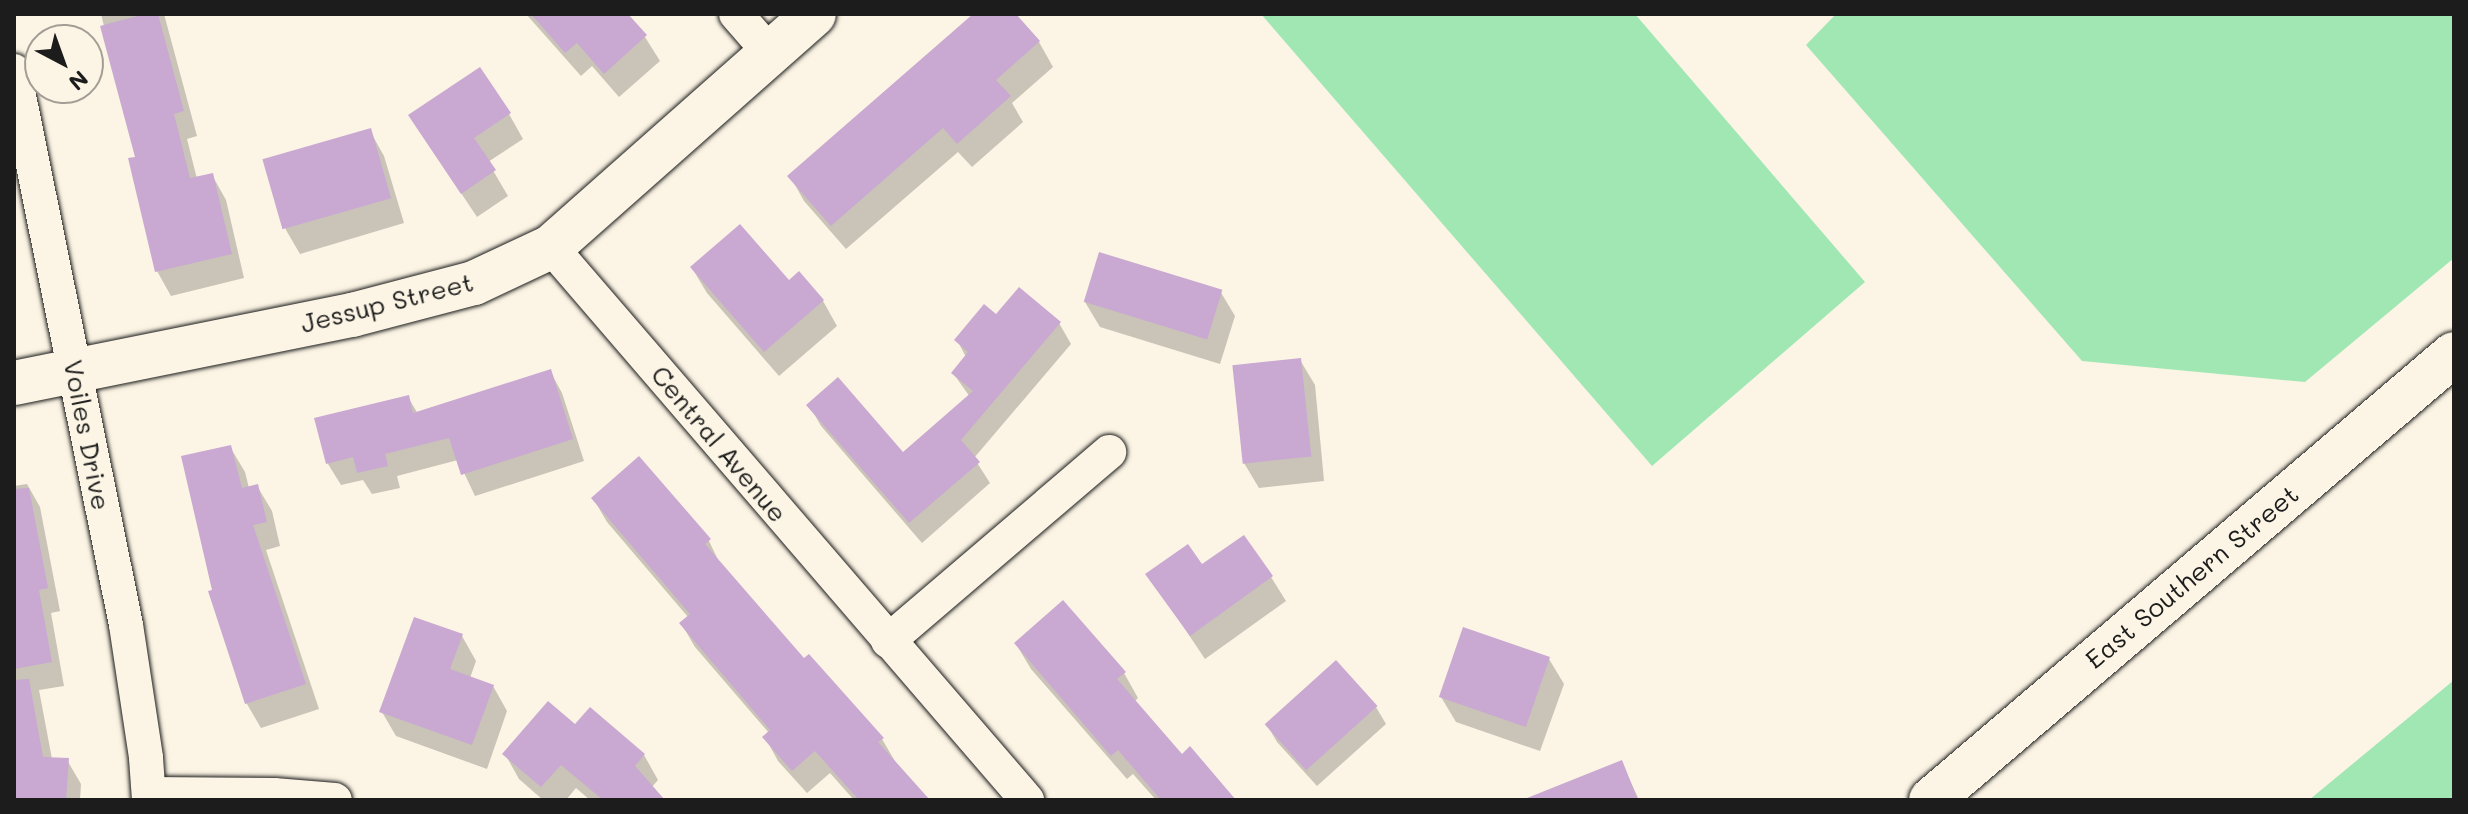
<!DOCTYPE html>
<style>
body{margin:0}
#map{position:relative;width:2468px;height:814px;overflow:hidden;background:#fcf5e5;font-family:Mali,sans-serif}
div>[style]{position:absolute}
.green>*{inset:0;background:#a1e7b4}
.shadow>*{inset:0;background:#0003}
.building>*{inset:0;background:#c9a8d2;transform-origin:0 0}
.roads{filter:drop-shadow(0 0 2px #1c1c1c) drop-shadow(0 0 2px #1c1c1c)}
.street>*{height:34px;margin:-17px;padding:0 17px;transform-origin:17px;border-radius:17px;background:#fcf5e5}
.secondary>*{height:44px;margin:-22px;padding:0 22px;transform-origin:22px;border-radius:22px;background:#fcf5e5}
span{translate:-50% -50%;white-space:nowrap;text-align:center;line-height:1.15;-webkit-text-stroke:8px #fcf5e5;paint-order:stroke}
.street-label{font-size:26px;color:#1c1c1c}
.frame{position:absolute;inset:0;border:16px solid #1c1c1c;pointer-events:none}
.north{position:absolute;left:24px;top:24px;width:80px;height:80px;box-sizing:border-box;background:#fcf5e5;border:2px solid #a29e95;border-radius:50%;rotate:139deg;font-size:22px;font-weight:700;line-height:32px;text-align:center;color:#1c1c1c}
.north::after{content:'';display:block;margin:auto;width:28px;height:36px;background:#1c1c1c;clip-path:polygon(50% 0,100% 100%,50% 72%,0 100%)}
</style>
<div id="map">
<div class="green">
<div style="clip-path:polygon(1261px 14px,1635px 14px,1865px 282px,1652px 466px)"></div>
<div style="clip-path:polygon(1836px 14px,2454px 14px,2454px 258px,2305px 382px,2082px 361px,1806px 45px)"></div>
<div style="clip-path:polygon(2454px 680px,2454px 800px,2309px 800px)"></div>
</div>
<div class="shadow">
<div style="clip-path:polygon(101px 14px,164px 14px,197px 136px,187px 139px,197px 179px,212px 175px,226px 200px,244px 278px,171px 296px,157px 271px,137px 158px)"></div>
<div style="clip-path:polygon(526px 14px,626px 14px,645px 37px,660px 61px,619px 97px,592px 66px,581px 76px)"></div>
<div style="clip-path:polygon(976px 14px,1014px 14px,1039px 42px,1053px 67px,1012px 103px,1023px 122px,972px 167px,958px 152px,846px 249px,804px 201px,790px 176px)"></div>
<div style="clip-path:polygon(509px 114px,523px 139px,488px 162px,508px 196px,477px 217px,410px 116px)"></div>
<div style="clip-path:polygon(370px 131px,384px 156px,404px 223px,300px 254px,286px 230px,265px 162px)"></div>
<div style="clip-path:polygon(692px 268px,789px 283px,823px 301px,837px 326px,779px 376px,707px 293px)"></div>
<div style="clip-path:polygon(1220px 291px,1235px 316px,1220px 364px,1100px 327px,1085px 302px)"></div>
<div style="clip-path:polygon(996px 317px,1059px 323px,1071px 344px,974px 458px,990px 483px,922px 543px,821px 426px,809px 405px,903px 455px,970px 397px,953px 373px,966px 357px,957px 340px)"></div>
<div style="clip-path:polygon(1300px 360px,1315px 385px,1324px 481px,1259px 488px,1244px 463px)"></div>
<div style="clip-path:polygon(550px 371px,562px 393px,584px 461px,475px 496px,458px 460px,397px 476px,400px 488px,372px 494px,363px 480px,341px 485px,328px 464px,317px 420px,408px 397px,418px 414px)"></div>
<div style="clip-path:polygon(230px 447px,245px 472px,249px 488px,257px 486px,272px 511px,280px 546px,266px 550px,319px 709px,261px 728px,247px 704px,210px 592px,214px 591px)"></div>
<div style="clip-path:polygon(639px 459px,709px 541px,721px 566px,804px 661px,882px 739px,896px 763px,927px 800px,854px 800px,830px 773px,807px 793px,778px 761px,765px 737px,769px 733px,695px 647px,681px 623px,688px 617px,607px 522px,593px 498px)"></div>
<div style="clip-path:polygon(27px 484px,40px 507px,60px 611px,51px 613px,64px 686px,39px 690px,52px 759px,67px 760px,81px 784px,80px 800px,14px 800px,14px 486px)"></div>
<div style="clip-path:polygon(1148px 574px,1271px 577px,1286px 601px,1205px 659px)"></div>
<div style="clip-path:polygon(462px 636px,476px 661px,470px 678px,493px 686px,507px 711px,487px 769px,396px 736px,382px 712px)"></div>
<div style="clip-path:polygon(1016px 644px,1124px 673px,1138px 698px,1134px 702px,1181px 756px,1233px 800px,1156px 800px,1133px 774px,1127px 779px,1031px 669px)"></div>
<div style="clip-path:polygon(1549px 659px,1564px 684px,1540px 751px,1456px 722px,1441px 697px)"></div>
<div style="clip-path:polygon(1376px 707px,1386px 724px,1317px 786px,1277px 742px,1267px 725px)"></div>
<div style="clip-path:polygon(576px 727px,644px 755px,658px 780px,651px 788px,662px 800px,590px 800px,576px 788px,566px 800px,543px 800px,519px 779px,505px 754px)"></div>
<div style="clip-path:polygon(1622px 763px,1639px 800px,1587px 800px)"></div>
</div>
<div class="building">
<div style="clip-path:polygon(145px 14px,158px 14px,184px 111px,174px 114px,190px 178px,213px 173px,232px 254px,155px 272px,128px 158px,135px 157px,100px 26px)"></div>
<div style="clip-path:polygon(531px 14px,628px 14px,647px 35px,604px 74px,577px 43px,565px 53px)"></div>
<div style="clip-path:polygon(973px 14px,1016px 14px,1040px 41px,996px 80px,1011px 96px,957px 144px,943px 128px,831px 226px,787px 176px)"></div>
<div style="clip-path:polygon(480px 67px,511px 113px,474px 138px,496px 170px,461px 194px,408px 115px)"></div>
<div style="left:371px;top:128px;width:73px;height:113px;rotate:74deg"></div>
<div style="clip-path:polygon(740px 224px,789px 280px,799px 271px,824px 300px,764px 352px,690px 267px)"></div>
<div style="left:1099px;top:252px;width:129px;height:52px;rotate:17deg"></div>
<div style="clip-path:polygon(1019px 287px,1061px 322px,961px 440px,980px 462px,909px 523px,806px 405px,838px 377px,903px 452px,973px 391px,951px 373px,968px 352px,954px 340px,984px 304px,996px 314px)"></div>
<div style="left:1301px;top:358px;width:99px;height:69px;rotate:84deg"></div>
<div style="clip-path:polygon(551px 369px,573px 439px,461px 475px,449px 438px,385px 454px,388px 466px,357px 473px,353px 457px,326px 464px,314px 418px,409px 395px,413px 413px)"></div>
<div style="clip-path:polygon(231px 445px,242px 488px,258px 484px,267px 522px,253px 525px,306px 684px,245px 704px,208px 591px,212px 590px,181px 456px)"></div>
<div style="clip-path:polygon(639px 456px,711px 539px,705px 544px,804px 658px,809px 654px,884px 738px,878px 742px,930px 800px,859px 800px,815px 751px,792px 771px,762px 737px,770px 730px,679px 623px,690px 614px,591px 498px)"></div>
<div style="clip-path:polygon(29px 488px,48px 588px,39px 590px,52px 662px,14px 669px,14px 489px)"></div>
<div style="clip-path:polygon(1244px 535px,1273px 576px,1190px 636px,1145px 574px,1188px 544px,1202px 564px)"></div>
<div style="clip-path:polygon(1063px 600px,1126px 672px,1117px 679px,1182px 754px,1190px 746px,1236px 800px,1161px 800px,1118px 750px,1111px 756px,1014px 643px)"></div>
<div style="clip-path:polygon(414px 617px,463px 634px,450px 669px,494px 685px,472px 745px,379px 712px)"></div>
<div style="left:1463px;top:627px;width:92px;height:74px;rotate:19deg"></div>
<div style="left:1336px;top:660px;width:62px;height:96px;rotate:48deg"></div>
<div style="clip-path:polygon(29px 679px,43px 757px,69px 758px,66px 800px,14px 800px,14px 680px)"></div>
<div style="clip-path:polygon(548px 701px,575px 724px,590px 707px,645px 754px,635px 766px,665px 800px,603px 800px,561px 765px,541px 787px,502px 754px)"></div>
<div style="clip-path:polygon(1622px 760px,1638px 800px,1527px 800px,1527px 798px)"></div>
</div>
<div class="roads">
<div class="street">
<div style="left:736px;top:14px;width:52px;rotate:48.9deg"></div>
<div style="left:14px;top:71px;width:565px;rotate:78.57deg"></div>
<div style="left:126px;top:625px;width:134px;rotate:81.4deg"></div>
<div style="left:146px;top:758px;width:42px;rotate:85.9deg"></div>
<div style="left:551px;top:247px;width:730px;rotate:49.28deg"></div>
<div style="left:888px;top:641px;width:291px;rotate:-40.5deg"></div>
<div style="left:149px;top:794px;width:125px;rotate:0.5deg"></div>
<div style="left:274px;top:795px;width:61px;rotate:4.7deg"></div>
</div>
<div class="secondary">
<div style="left:14px;top:383px;width:345px;rotate:-11.4deg"></div>
<div style="left:352px;top:315px;width:126px;rotate:-14.7deg"></div>
<div style="left:474px;top:283px;width:85px;rotate:-25.1deg"></div>
<div style="left:551px;top:247px;width:351px;rotate:-41.5deg"></div>
<div style="left:1931px;top:800px;width:687px;rotate:-40.46deg"></div>
</div>
</div>
<div class="street-label">
<span style="left:387px;top:303px;rotate:-14deg">Jessup Street</span>
<span style="left:87px;top:435px;rotate:79deg">Voiles Drive</span>
<span style="left:719px;top:444px;rotate:50deg">Central Avenue</span>
<span style="left:2192px;top:577px;rotate:-40deg">East Southern Street</span>
</div>
<div class="frame"></div>
<div class="north">N</div>
</div>
